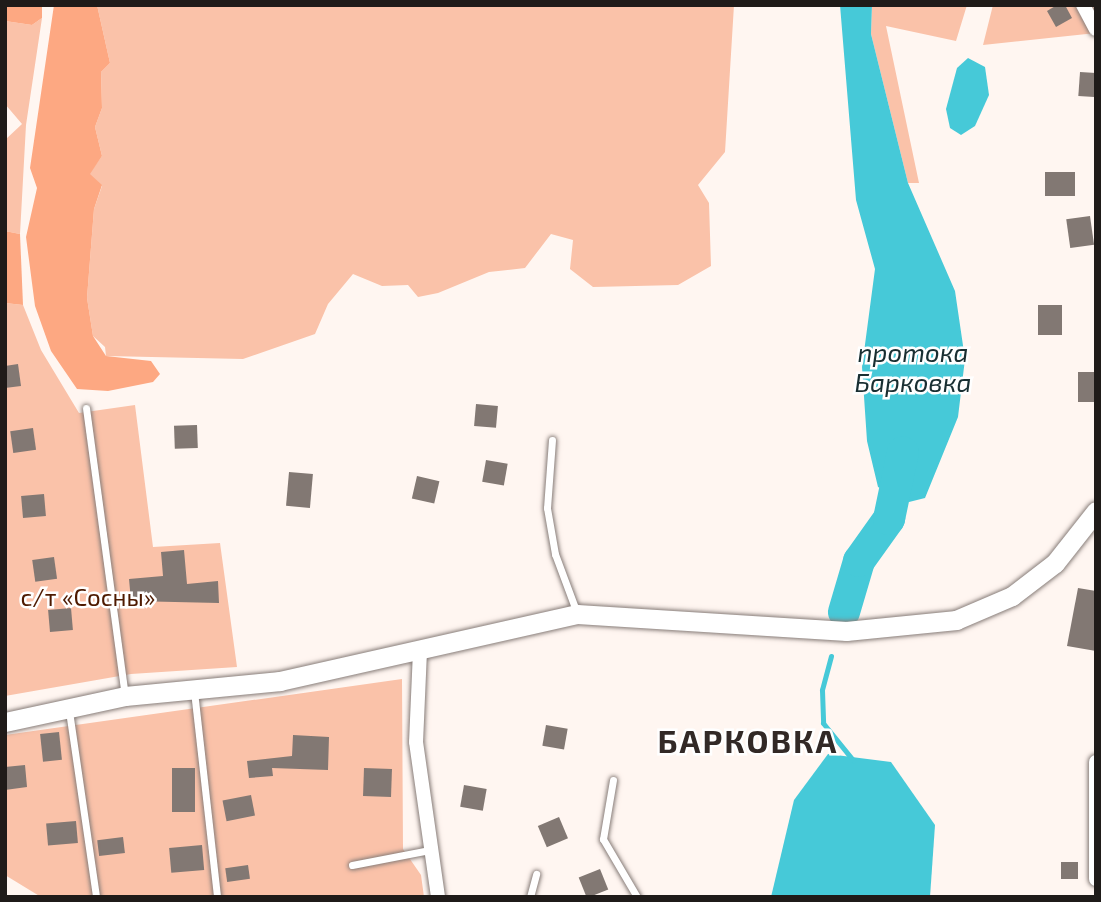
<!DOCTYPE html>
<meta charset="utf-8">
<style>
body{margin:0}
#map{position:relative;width:1101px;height:902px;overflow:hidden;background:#fff6f1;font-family:"Exo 2",sans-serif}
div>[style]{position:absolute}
.green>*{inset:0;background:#fac2a9}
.forest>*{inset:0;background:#fda882}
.water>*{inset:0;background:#46c9d8}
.stream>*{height:5px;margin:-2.5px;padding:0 2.5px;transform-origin:2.5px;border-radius:2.5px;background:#46c9d8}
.river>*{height:32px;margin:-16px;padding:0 16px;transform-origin:16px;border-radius:16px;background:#46c9d8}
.building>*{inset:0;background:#827873;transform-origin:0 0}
.roads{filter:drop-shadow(0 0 2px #887d79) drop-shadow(0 0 2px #887d79)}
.service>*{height:7px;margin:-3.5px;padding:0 3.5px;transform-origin:3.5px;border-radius:3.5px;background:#fff}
.minor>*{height:14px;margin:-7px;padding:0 7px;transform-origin:7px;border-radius:7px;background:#fff}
.secondary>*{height:19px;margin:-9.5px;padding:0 9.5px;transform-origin:9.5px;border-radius:9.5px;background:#fff}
span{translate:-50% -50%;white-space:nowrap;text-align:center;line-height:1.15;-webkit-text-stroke:5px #fff;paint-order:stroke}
.park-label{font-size:24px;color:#4e1a00}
.water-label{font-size:26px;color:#192f32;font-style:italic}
.district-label{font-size:32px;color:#322926;font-weight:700;letter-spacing:2px}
.frame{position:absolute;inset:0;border:7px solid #1f1b19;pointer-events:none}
</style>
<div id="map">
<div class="green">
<div style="clip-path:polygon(97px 5px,734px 5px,725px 152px,698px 185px,709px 203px,711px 266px,678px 285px,593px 287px,570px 269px,573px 240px,551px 234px,525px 268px,489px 272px,438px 293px,418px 297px,408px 285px,382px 286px,353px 274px,328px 304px,315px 334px,243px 359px,106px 356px,105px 347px,93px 336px,87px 298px,94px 209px,102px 186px,89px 174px,102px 156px,95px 127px,102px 108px,101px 72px,110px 63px)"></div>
<div style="clip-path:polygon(872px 5px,967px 5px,956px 41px,886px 26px,919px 183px,908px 183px,871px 34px)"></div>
<div style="clip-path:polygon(993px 5px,1096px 5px,1096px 33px,983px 45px)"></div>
<div style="clip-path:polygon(42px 18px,26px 125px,20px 234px,5px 231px,5px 140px,22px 124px,5px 104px,5px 21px,32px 25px)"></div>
<div style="clip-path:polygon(5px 303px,23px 305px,41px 350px,79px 413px,135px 405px,153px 547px,220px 543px,237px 667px,131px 674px,5px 696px)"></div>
<div style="clip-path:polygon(402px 679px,403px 849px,421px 875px,424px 897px,41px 897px,5px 875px,5px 735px)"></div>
</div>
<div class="forest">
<div style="clip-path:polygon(5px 5px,42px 5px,42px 18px,32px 25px,5px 21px)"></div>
<div style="clip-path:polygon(54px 5px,97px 5px,110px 63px,101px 72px,102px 108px,95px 127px,102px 156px,90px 174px,102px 185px,94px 209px,87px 298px,93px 336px,106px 356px,151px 361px,160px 374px,153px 382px,108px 391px,77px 389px,51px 351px,35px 306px,26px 237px,37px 188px,30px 168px)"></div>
<div style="clip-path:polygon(5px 231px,20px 234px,23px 305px,5px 303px)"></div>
</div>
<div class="water">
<div style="clip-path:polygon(840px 5px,872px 5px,871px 34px,908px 183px,955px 291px,965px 359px,958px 417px,925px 498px,909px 502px,878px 487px,867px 441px,862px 367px,875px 269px,856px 200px)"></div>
<div style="clip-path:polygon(968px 58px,985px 67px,989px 95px,975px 126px,961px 135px,950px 128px,946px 109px,957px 68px)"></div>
<div style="clip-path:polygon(828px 754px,891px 762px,935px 825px,930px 897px,771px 897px,794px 800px)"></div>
</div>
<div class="stream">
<div style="left:831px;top:656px;width:35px;rotate:105deg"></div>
<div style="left:822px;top:690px;width:33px;rotate:88deg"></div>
<div style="left:823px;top:723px;width:48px;rotate:51deg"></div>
</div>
<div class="river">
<div style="left:844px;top:612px;width:53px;rotate:-73.6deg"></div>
<div style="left:859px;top:561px;width:52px;rotate:-54.5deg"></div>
<div style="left:889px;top:519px;width:68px;rotate:-78.2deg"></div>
</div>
<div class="building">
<div style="clip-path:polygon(1057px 5px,1065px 5px,1072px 18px,1056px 27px,1047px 11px)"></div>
<div style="left:1080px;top:72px;width:16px;height:24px;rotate:4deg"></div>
<div style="left:1045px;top:172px;width:30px;height:24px"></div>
<div style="left:1090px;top:216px;width:29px;height:24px;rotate:82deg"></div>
<div style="left:1038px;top:305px;width:24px;height:30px"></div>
<div style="clip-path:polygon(18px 364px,21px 386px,5px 388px,5px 366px)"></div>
<div style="left:1078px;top:372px;width:18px;height:30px"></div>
<div style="left:476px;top:404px;width:22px;height:22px;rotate:5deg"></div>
<div style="left:197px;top:425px;width:23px;height:23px;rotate:88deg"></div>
<div style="left:33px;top:428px;width:22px;height:23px;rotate:82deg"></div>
<div style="left:486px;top:460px;width:22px;height:22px;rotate:10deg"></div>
<div style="left:289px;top:472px;width:24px;height:34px;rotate:5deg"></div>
<div style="left:417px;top:476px;width:23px;height:23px;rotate:13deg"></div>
<div style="left:44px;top:494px;width:22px;height:23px;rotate:85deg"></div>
<div style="clip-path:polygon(184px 550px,187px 584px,218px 581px,219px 603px,131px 601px,129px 579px,163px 576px,161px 552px)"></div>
<div style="left:54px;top:557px;width:22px;height:22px;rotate:82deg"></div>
<div style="clip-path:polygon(1078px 588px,1096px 591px,1096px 651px,1067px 646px)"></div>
<div style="left:71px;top:608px;width:22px;height:23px;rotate:85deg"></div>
<div style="left:546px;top:725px;width:22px;height:21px;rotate:10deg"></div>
<div style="left:59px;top:732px;width:28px;height:19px;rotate:84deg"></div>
<div style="clip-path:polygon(293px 735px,329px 737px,328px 770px,272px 768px,273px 776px,249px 778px,247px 761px,292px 756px)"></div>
<div style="clip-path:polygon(25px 765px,27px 787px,5px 790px,5px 767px)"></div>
<div style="left:195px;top:768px;width:44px;height:23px;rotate:90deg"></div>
<div style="left:364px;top:768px;width:28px;height:28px;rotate:2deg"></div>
<div style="left:464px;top:785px;width:23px;height:22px;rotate:10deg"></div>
<div style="left:251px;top:795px;width:21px;height:29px;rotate:79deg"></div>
<div style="left:559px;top:817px;width:23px;height:23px;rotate:67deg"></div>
<div style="left:76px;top:821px;width:22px;height:30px;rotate:85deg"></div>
<div style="left:123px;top:837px;width:16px;height:26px;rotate:83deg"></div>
<div style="left:202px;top:845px;width:25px;height:33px;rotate:85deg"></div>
<div style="left:1061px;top:862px;width:17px;height:17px"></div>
<div style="left:248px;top:865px;width:14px;height:23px;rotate:82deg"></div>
<div style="left:600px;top:869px;width:22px;height:23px;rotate:68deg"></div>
</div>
<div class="roads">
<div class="service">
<div style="left:86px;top:408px;width:290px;rotate:82.3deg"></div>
<div style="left:552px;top:440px;width:68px;rotate:94.2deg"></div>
<div style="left:547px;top:508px;width:47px;rotate:80.1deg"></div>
<div style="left:555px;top:554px;width:63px;rotate:69.6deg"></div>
<div style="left:194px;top:691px;width:207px;rotate:83.6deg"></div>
<div style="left:69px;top:711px;width:188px;rotate:81.7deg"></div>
<div style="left:613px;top:780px;width:60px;rotate:99.6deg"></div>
<div style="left:603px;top:839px;width:67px;rotate:59.6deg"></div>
<div style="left:352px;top:865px;width:79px;rotate:-10.9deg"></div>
<div style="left:530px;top:897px;width:24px;rotate:-75deg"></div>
</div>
<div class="minor">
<div style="left:1083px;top:5px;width:27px;rotate:62deg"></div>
<div style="left:420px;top:651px;width:91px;rotate:92.5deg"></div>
<div style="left:416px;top:742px;width:157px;rotate:81.9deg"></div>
<div style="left:1096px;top:762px;width:117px;rotate:90deg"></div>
</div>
<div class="secondary">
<div style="left:5px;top:722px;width:123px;rotate:-12.2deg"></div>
<div style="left:125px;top:696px;width:156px;rotate:-5.5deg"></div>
<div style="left:280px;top:681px;width:304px;rotate:-12.7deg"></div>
<div style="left:577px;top:614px;width:270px;rotate:3.6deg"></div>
<div style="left:846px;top:631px;width:111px;rotate:-5.7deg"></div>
<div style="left:956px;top:620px;width:61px;rotate:-23.2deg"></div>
<div style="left:1012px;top:596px;width:54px;rotate:-37.5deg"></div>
<div style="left:1055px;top:563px;width:66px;rotate:-51.7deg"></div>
</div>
</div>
<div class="park-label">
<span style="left:88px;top:597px">с/т «Сосны»</span>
</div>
<div class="water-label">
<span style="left:913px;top:367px">протока<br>Барковка</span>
</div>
<div class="district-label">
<span style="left:748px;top:740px">БАРКОВКА</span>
</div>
<div class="frame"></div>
</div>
